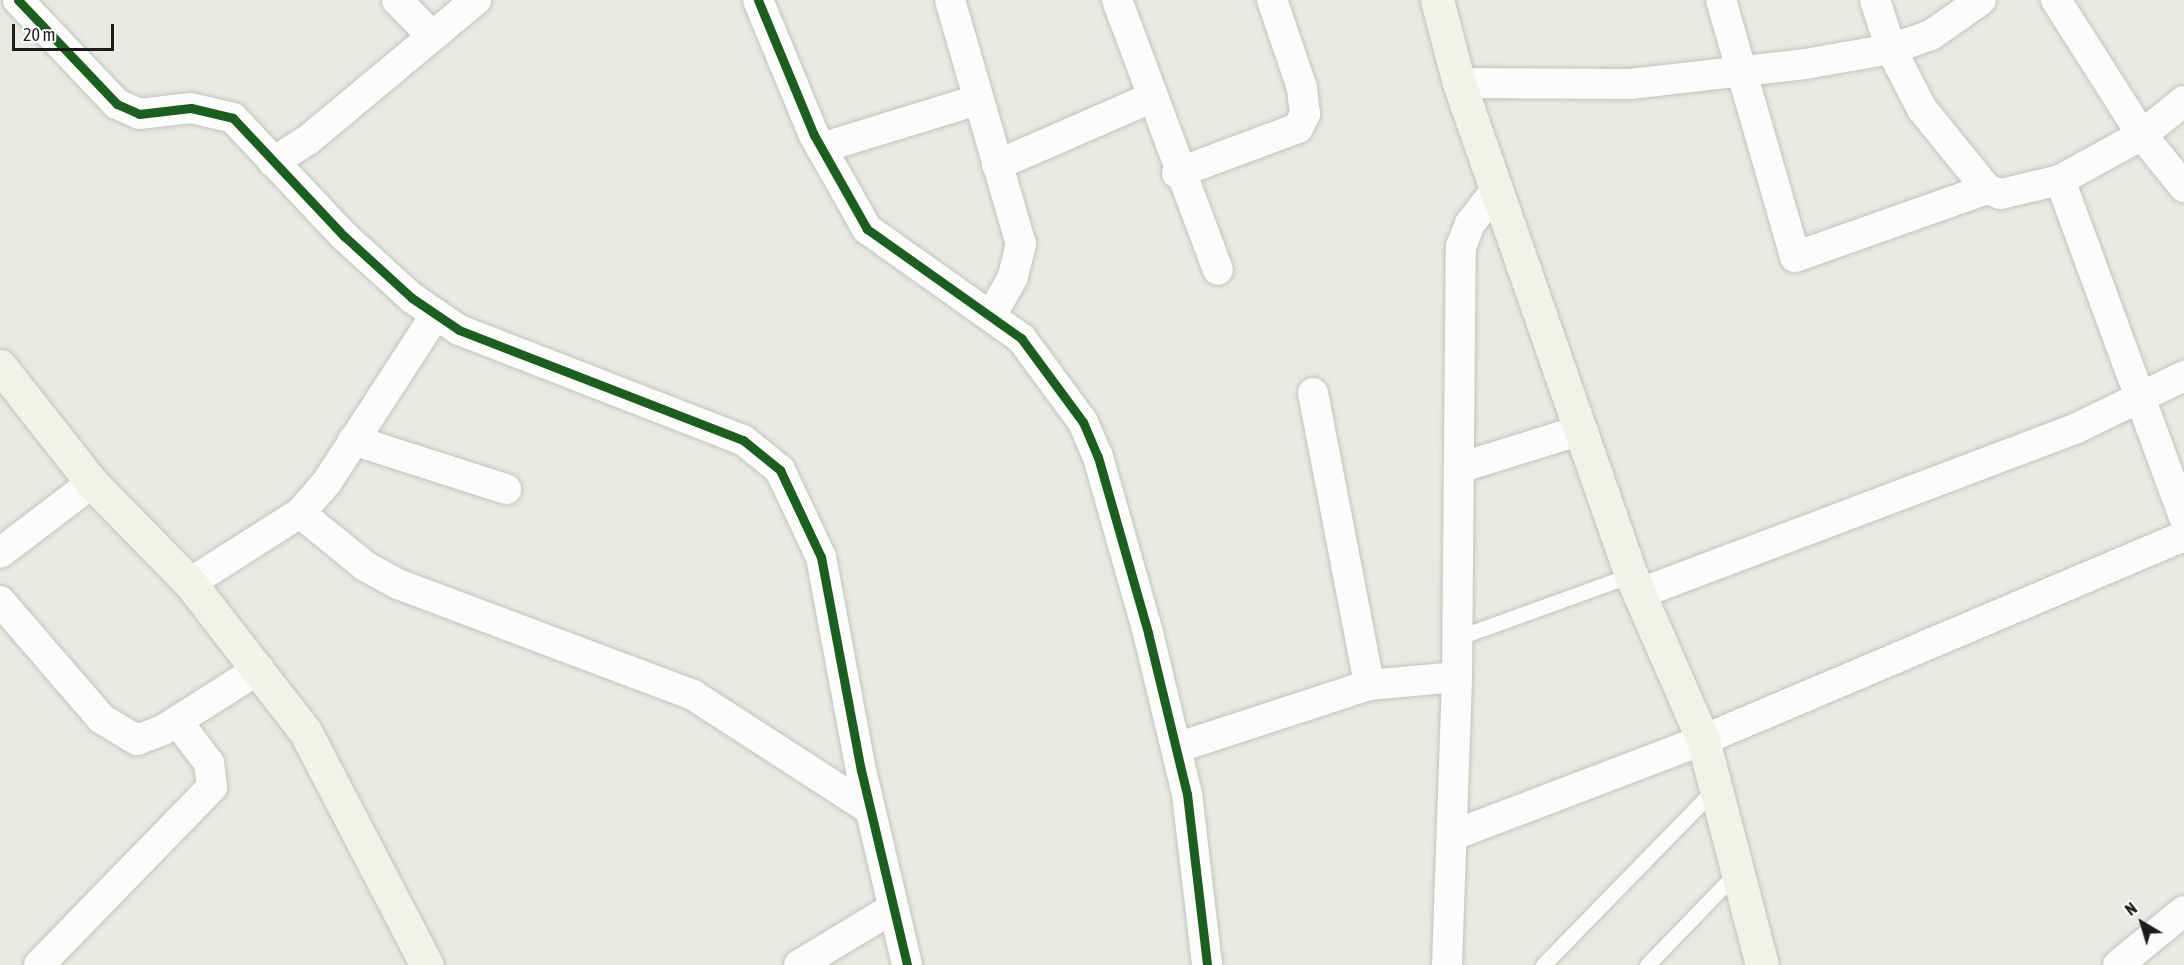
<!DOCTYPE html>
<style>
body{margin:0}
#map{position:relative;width:2184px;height:965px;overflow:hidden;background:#eae9e4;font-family:"Asap Condensed",sans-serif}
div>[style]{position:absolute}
.roads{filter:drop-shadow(0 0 2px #c3c2c0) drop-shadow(0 0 2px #c3c2c0)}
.lane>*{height:15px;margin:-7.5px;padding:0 7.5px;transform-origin:7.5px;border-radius:7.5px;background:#fcfcfb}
.street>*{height:30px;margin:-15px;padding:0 15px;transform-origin:15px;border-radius:15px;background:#fcfcfb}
.secondary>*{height:33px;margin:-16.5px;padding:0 16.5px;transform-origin:16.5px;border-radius:16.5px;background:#f2f3e8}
.cycleway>*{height:9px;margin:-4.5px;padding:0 4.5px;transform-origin:4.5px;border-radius:4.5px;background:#1b5e20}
span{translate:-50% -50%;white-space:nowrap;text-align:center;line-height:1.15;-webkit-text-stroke:6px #fff;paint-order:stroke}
.north{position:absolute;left:2112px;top:893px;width:60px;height:60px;-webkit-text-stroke:4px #fff;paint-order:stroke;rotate:322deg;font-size:16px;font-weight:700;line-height:24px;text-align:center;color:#1c1c1c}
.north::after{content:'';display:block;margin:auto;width:21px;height:27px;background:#1c1c1c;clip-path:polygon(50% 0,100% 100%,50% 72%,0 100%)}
.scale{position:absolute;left:12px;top:24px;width:102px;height:27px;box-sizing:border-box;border:3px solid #1c1c1c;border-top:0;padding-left:8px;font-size:18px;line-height:21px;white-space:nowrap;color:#1c1c1c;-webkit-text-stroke:4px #fff;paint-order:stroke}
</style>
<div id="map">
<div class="roads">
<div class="lane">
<div style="left:1457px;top:638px;width:185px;rotate:-19.9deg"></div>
<div style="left:1543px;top:965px;width:248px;rotate:-45.7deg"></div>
<div style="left:1647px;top:965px;width:129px;rotate:-45.9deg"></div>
</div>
<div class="street">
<div style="left:18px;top:0;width:144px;rotate:46.4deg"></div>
<div style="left:117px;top:104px;width:24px;rotate:24deg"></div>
<div style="left:139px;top:114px;width:52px;rotate:-6.6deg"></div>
<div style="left:191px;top:108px;width:43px;rotate:13.4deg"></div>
<div style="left:233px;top:118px;width:162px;rotate:46.8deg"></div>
<div style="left:344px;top:236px;width:92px;rotate:42.4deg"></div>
<div style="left:412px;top:298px;width:57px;rotate:34.2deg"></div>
<div style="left:459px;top:330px;width:305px;rotate:21.2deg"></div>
<div style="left:743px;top:440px;width:48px;rotate:39deg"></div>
<div style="left:780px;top:470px;width:96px;rotate:64.8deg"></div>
<div style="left:821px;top:557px;width:217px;rotate:79.4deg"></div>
<div style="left:861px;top:770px;width:200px;rotate:76.7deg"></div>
<div style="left:397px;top:0;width:49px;rotate:45.8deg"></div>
<div style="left:758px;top:0;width:146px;rotate:67.5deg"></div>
<div style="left:814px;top:135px;width:108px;rotate:60.6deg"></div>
<div style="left:867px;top:229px;width:189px;rotate:35.3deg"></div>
<div style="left:1021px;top:338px;width:104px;rotate:53.6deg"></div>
<div style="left:1083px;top:422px;width:38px;rotate:67deg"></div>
<div style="left:1098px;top:457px;width:183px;rotate:74.1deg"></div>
<div style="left:1148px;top:633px;width:166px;rotate:76.4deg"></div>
<div style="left:1187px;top:794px;width:172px;rotate:83.3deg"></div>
<div style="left:950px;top:0;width:254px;rotate:73.8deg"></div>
<div style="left:1021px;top:244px;width:34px;rotate:104deg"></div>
<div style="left:1013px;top:277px;width:45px;rotate:119.4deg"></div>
<div style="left:1117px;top:0;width:288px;rotate:69.5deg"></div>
<div style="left:1721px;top:0;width:267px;rotate:73.9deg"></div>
<div style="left:1795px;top:257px;width:204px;rotate:-19.5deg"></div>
<div style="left:1875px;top:0;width:52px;rotate:71.9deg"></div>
<div style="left:1891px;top:49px;width:68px;rotate:62.7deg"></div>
<div style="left:1922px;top:109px;width:103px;rotate:50.9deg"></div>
<div style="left:1987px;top:189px;width:15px;rotate:20deg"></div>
<div style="left:2001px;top:194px;width:61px;rotate:-13.3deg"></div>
<div style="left:2060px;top:180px;width:94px;rotate:-28.8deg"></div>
<div style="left:2142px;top:135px;width:54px;rotate:-39deg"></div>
<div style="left:2056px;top:0;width:160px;rotate:57.5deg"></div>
<div style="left:2142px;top:135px;width:67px;rotate:51.1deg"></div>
<div style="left:1459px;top:83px;width:171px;rotate:0.3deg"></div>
<div style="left:1630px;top:84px;width:176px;rotate:-6.5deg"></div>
<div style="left:1805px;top:64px;width:87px;rotate:-9.9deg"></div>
<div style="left:1891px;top:49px;width:42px;rotate:-19.3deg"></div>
<div style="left:1931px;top:35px;width:61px;rotate:-35deg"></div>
<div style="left:821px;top:148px;width:163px;rotate:-17.1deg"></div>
<div style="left:273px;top:162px;width:41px;rotate:-32.2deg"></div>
<div style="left:308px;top:140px;width:219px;rotate:-39.8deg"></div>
<div style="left:997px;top:165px;width:167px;rotate:-23.6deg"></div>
<div style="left:1177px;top:173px;width:129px;rotate:-20.4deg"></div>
<div style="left:1298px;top:128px;width:16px;rotate:-63deg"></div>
<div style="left:1305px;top:114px;width:26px;rotate:-97deg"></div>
<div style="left:1302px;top:88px;width:93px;rotate:-108.8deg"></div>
<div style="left:2060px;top:180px;width:359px;rotate:69.8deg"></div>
<div style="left:1313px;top:393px;width:297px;rotate:79.1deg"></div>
<div style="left:353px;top:440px;width:161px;rotate:17.8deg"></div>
<div style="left:1459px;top:468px;width:128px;rotate:-17.3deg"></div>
<div style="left:300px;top:513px;width:84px;rotate:39.2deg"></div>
<div style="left:365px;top:566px;width:38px;rotate:29deg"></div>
<div style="left:398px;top:584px;width:315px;rotate:20.6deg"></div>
<div style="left:693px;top:695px;width:210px;rotate:32.9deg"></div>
<div style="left:0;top:553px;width:116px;rotate:-37.3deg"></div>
<div style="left:190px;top:583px;width:130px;rotate:-32.5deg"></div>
<div style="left:300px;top:513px;width:41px;rotate:-48.9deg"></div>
<div style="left:327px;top:482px;width:200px;rotate:-57deg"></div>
<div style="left:1638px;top:594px;width:469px;rotate:-20.7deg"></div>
<div style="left:2077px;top:428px;width:119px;rotate:-25.9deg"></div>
<div style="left:0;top:601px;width:156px;rotate:49.2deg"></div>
<div style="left:102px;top:719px;width:41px;rotate:31deg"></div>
<div style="left:137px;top:740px;width:28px;rotate:-21deg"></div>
<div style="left:163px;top:730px;width:114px;rotate:-32.4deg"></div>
<div style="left:1176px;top:748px;width:203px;rotate:-18.1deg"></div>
<div style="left:1369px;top:685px;width:88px;rotate:-5.2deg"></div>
<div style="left:1454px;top:835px;width:267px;rotate:-20.9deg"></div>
<div style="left:1703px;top:740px;width:522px;rotate:-22.98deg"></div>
<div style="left:39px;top:965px;width:248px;rotate:-45.8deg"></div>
<div style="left:212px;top:787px;width:24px;rotate:-97deg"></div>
<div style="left:209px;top:763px;width:53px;rotate:-127.3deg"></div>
<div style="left:799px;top:965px;width:109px;rotate:-31.1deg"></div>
<div style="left:1447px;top:965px;width:288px;rotate:-88deg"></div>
<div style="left:1457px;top:677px;width:430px;rotate:-89.5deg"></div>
<div style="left:1461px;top:247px;width:25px;rotate:-69deg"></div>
<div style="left:1470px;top:224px;width:43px;rotate:-52.6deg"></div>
<div style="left:2118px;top:965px;width:85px;rotate:-39.3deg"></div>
</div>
<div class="secondary">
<div style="left:1437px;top:0;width:86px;rotate:75.2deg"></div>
<div style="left:1459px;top:83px;width:521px;rotate:70.73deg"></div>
<div style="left:1631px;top:575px;width:180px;rotate:66.4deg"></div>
<div style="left:1703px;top:740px;width:233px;rotate:75.3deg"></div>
<div style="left:0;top:366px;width:149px;rotate:51.8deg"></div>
<div style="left:92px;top:483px;width:140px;rotate:45.6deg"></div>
<div style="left:190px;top:583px;width:187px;rotate:52.2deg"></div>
<div style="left:305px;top:731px;width:264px;rotate:62.5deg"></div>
</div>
</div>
<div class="cycleway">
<div style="left:18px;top:0;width:144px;rotate:46.4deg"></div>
<div style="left:117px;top:104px;width:24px;rotate:24deg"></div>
<div style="left:139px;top:114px;width:52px;rotate:-6.6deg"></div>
<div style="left:191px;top:108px;width:43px;rotate:13.4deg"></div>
<div style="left:233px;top:118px;width:162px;rotate:46.8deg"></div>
<div style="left:344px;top:236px;width:92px;rotate:42.4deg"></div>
<div style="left:412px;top:298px;width:57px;rotate:34.2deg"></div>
<div style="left:459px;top:330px;width:305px;rotate:21.2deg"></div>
<div style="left:743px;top:440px;width:48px;rotate:39deg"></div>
<div style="left:780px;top:470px;width:96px;rotate:64.8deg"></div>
<div style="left:821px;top:557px;width:217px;rotate:79.4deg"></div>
<div style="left:861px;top:770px;width:200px;rotate:76.7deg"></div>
<div style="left:758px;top:0;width:146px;rotate:67.5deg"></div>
<div style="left:814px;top:135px;width:108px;rotate:60.6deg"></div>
<div style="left:867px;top:229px;width:189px;rotate:35.3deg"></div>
<div style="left:1021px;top:338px;width:104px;rotate:53.6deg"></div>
<div style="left:1083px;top:422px;width:38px;rotate:67deg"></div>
<div style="left:1098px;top:457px;width:183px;rotate:74.1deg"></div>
<div style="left:1148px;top:633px;width:166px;rotate:76.4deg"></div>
<div style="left:1187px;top:794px;width:172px;rotate:83.3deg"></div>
</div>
<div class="north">N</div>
<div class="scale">20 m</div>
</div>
